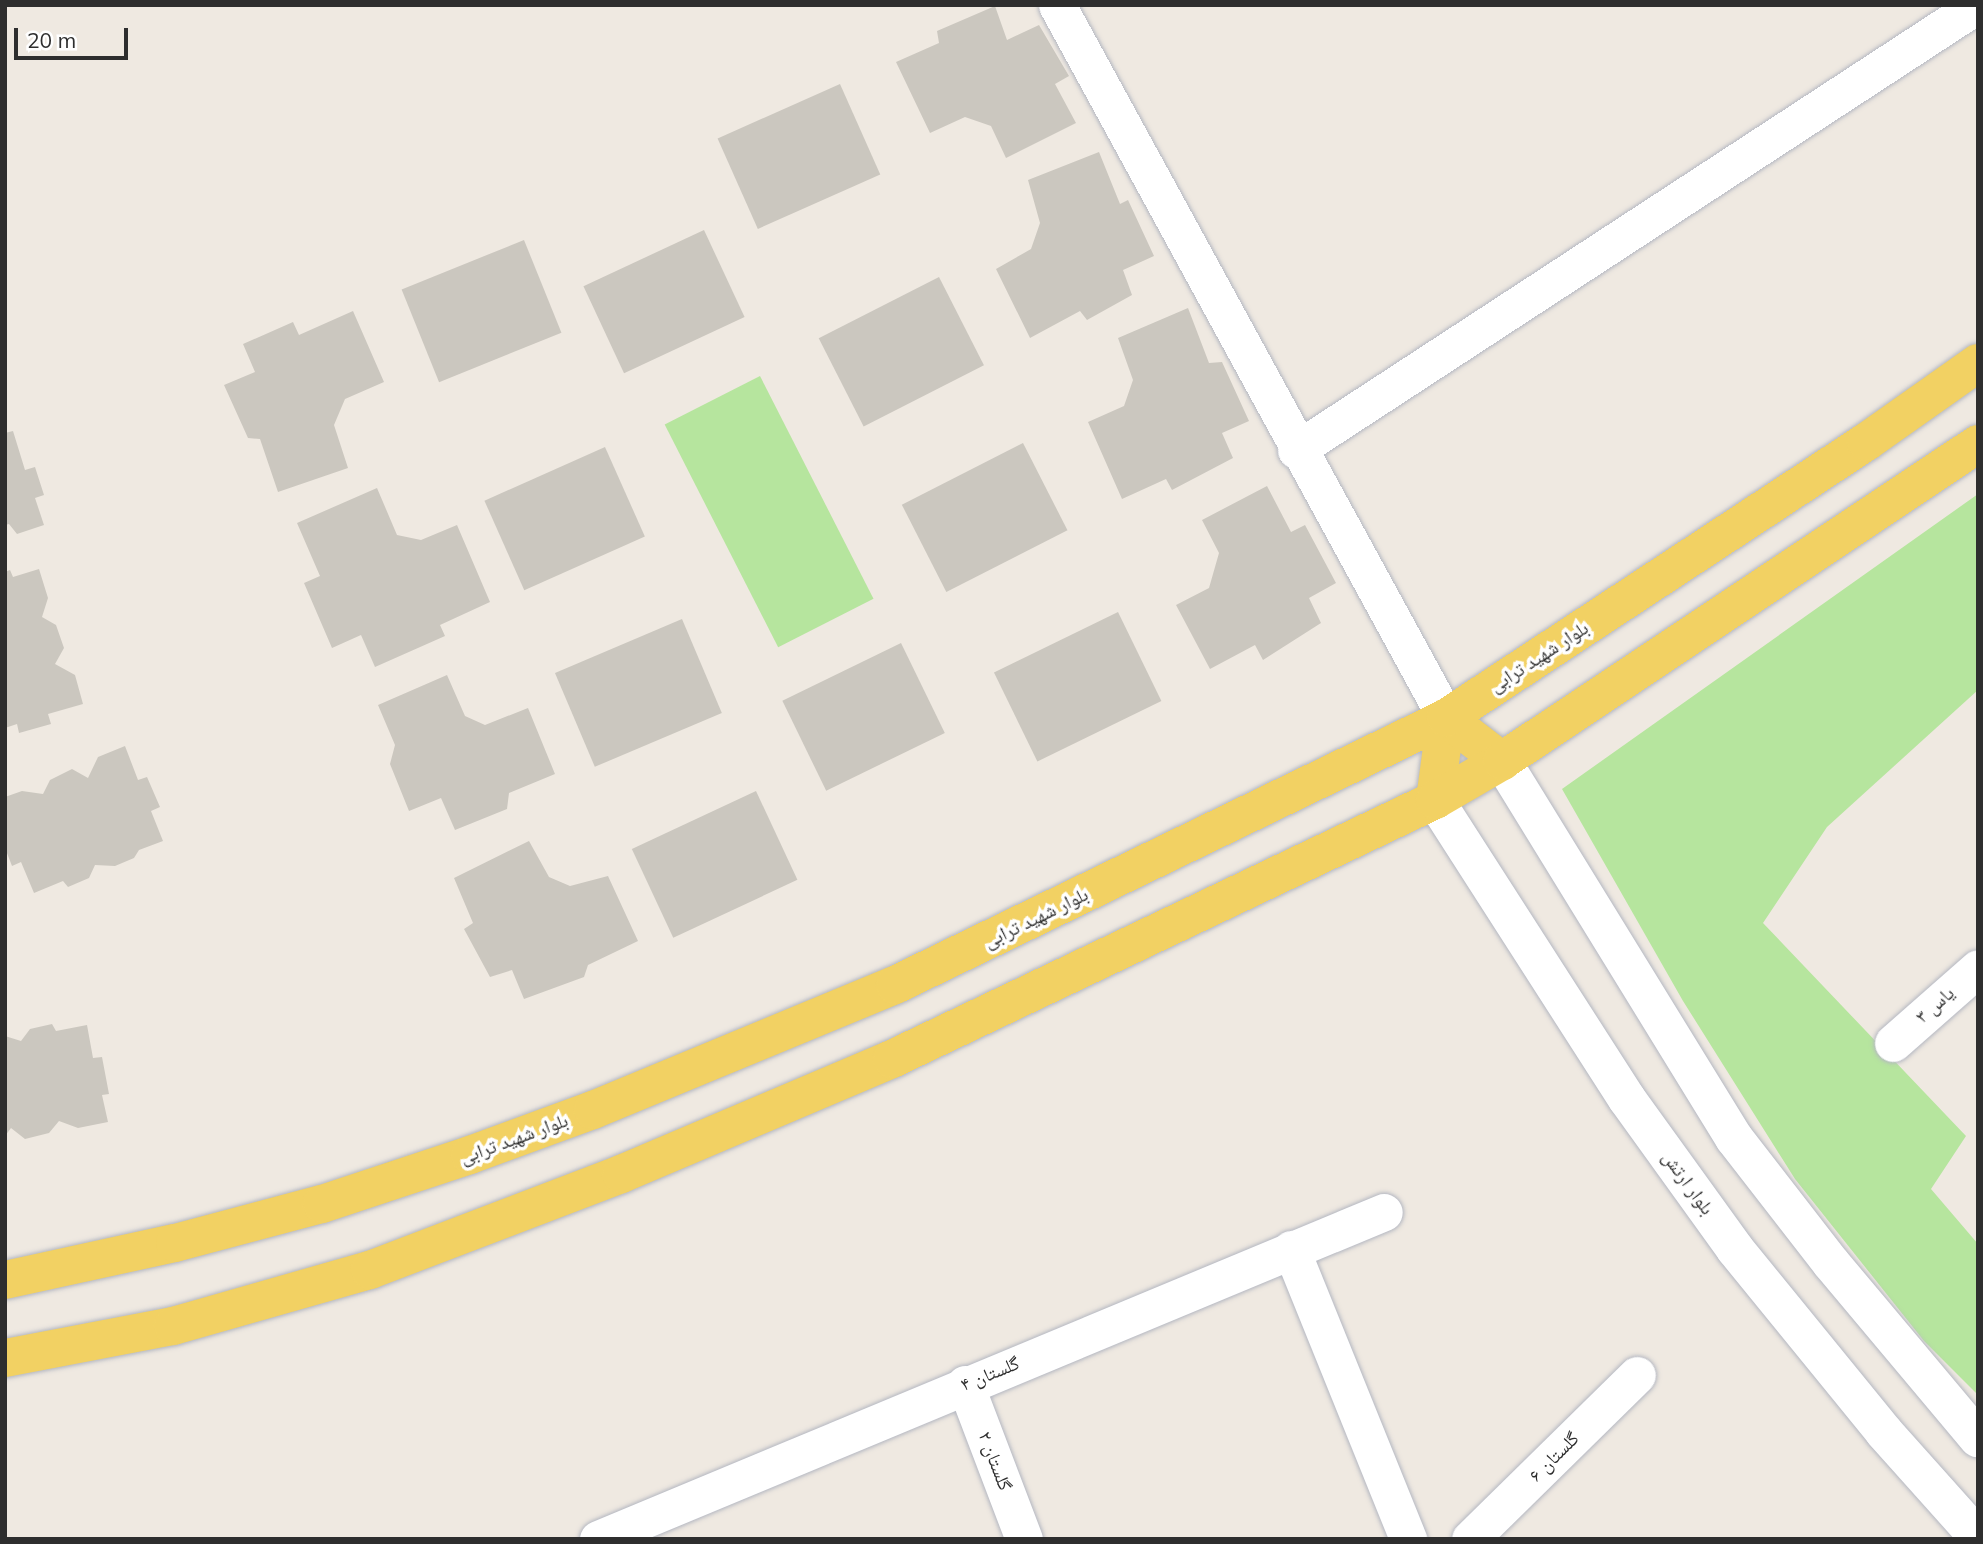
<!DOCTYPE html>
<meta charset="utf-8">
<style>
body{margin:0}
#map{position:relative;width:1983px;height:1544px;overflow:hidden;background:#efe9e1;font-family:Mulish,"Noto Naskh Arabic",sans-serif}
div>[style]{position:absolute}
.green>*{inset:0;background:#b6e59e;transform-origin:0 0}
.building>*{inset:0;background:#cbc7bf;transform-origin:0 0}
.roads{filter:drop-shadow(0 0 2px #b4b7c1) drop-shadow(0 0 2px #b4b7c1)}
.street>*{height:37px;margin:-18.5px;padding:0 18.5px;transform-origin:18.5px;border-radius:18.5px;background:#fff}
.secondary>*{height:38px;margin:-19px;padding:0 19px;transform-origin:19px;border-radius:19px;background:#fff}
.primary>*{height:38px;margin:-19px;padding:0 19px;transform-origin:19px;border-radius:19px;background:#f2d163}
span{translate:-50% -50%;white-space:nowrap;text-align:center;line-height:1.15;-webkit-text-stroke:7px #fff;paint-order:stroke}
.street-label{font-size:19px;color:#2e2e2e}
.frame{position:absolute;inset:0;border:7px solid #2e2e2e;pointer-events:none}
.scale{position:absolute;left:14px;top:28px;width:114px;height:32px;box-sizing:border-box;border:4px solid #2e2e2e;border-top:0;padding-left:9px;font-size:21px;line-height:24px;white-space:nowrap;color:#2e2e2e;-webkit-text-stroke:5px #fff;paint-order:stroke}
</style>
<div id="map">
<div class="green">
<div style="left:760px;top:376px;width:250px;height:107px;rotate:63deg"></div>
<div style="clip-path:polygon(1978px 494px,1978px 690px,1827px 827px,1763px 923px,1966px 1136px,1931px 1189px,1978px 1244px,1978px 1395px,1924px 1341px,1795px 1179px,1683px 1001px,1562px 789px)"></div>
</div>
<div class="building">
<div style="clip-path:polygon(995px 6px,1007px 40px,1039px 25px,1069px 76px,1055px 84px,1076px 123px,1006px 158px,991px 126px,965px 117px,930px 133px,896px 62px,939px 43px,937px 31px)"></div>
<div style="left:840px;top:84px;width:99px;height:134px;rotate:66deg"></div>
<div style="clip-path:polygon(1099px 152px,1120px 204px,1128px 200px,1154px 256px,1123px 270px,1132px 295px,1087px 320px,1080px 311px,1030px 338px,996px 269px,1031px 249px,1040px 223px,1028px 180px)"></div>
<div style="left:704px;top:230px;width:96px;height:133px;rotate:65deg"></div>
<div style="left:524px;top:240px;width:100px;height:132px;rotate:68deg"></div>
<div style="left:939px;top:277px;width:99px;height:135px;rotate:63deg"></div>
<div style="clip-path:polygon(1188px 308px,1209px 363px,1222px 362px,1249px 421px,1222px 433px,1233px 458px,1172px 490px,1166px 479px,1122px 499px,1088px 422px,1124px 406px,1133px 380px,1118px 338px)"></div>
<div style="clip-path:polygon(353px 311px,384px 382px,345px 399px,334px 425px,348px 468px,278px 492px,260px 439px,248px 438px,224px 385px,255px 372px,243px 344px,293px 322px,299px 335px)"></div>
<div style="clip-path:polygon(13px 431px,25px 470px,35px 467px,44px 495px,35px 498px,44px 525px,17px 534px,9px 524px,5px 525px,5px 433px)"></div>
<div style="left:1023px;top:443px;width:98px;height:136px;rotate:63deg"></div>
<div style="left:605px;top:447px;width:98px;height:132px;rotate:66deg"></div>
<div style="clip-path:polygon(1267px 486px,1291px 532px,1305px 525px,1336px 583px,1309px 598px,1321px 623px,1263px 660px,1255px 645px,1210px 669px,1176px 605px,1209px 588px,1219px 553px,1202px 520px)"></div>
<div style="clip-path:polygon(377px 488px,397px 535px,421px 540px,457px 525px,490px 602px,440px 625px,445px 636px,375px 667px,361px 635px,332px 648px,304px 583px,320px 576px,297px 523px)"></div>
<div style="clip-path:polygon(39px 569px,48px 598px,42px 617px,56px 625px,64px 648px,55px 664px,75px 675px,83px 704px,48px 714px,51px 724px,19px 733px,17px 724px,5px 728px,5px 572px,10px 570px,13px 577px)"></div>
<div style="left:1118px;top:612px;width:99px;height:138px;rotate:64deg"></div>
<div style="left:682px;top:619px;width:102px;height:138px;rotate:67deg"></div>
<div style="left:901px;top:643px;width:100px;height:132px;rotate:64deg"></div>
<div style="clip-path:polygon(447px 675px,465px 716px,485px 725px,528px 708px,555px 774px,509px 793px,507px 809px,455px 830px,441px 798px,409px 811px,390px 764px,395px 745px,378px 705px)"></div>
<div style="clip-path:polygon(125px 746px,138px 780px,147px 777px,160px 807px,151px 811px,163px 841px,139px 850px,134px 858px,115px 866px,95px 865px,89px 878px,68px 887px,63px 881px,34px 893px,21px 862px,12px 866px,5px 848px,5px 797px,22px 791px,43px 794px,50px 780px,72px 769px,88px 778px,98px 757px)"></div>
<div style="left:756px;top:791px;width:98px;height:137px;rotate:65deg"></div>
<div style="clip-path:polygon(529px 841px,549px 877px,570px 886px,608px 876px,638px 941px,588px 965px,584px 977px,524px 999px,512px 970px,490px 977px,464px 929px,473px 923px,454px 878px)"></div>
<div style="clip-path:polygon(52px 1024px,56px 1031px,87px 1025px,93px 1058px,102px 1057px,109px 1094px,102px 1095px,108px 1122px,78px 1128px,59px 1121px,49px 1133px,25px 1139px,11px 1128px,5px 1136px,5px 1036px,21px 1041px,30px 1029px)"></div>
</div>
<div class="roads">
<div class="street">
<div style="left:1057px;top:5px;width:812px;rotate:61.38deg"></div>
<div style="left:1296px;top:450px;width:814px;rotate:-33.16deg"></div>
<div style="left:1893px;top:1043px;width:113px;rotate:-41.4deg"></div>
<div style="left:1291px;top:1249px;width:313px;rotate:68deg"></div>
<div style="left:965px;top:1384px;width:166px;rotate:69.2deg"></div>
<div style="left:598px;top:1539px;width:851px;rotate:-22.59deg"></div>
<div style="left:1470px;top:1539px;width:234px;rotate:-44.5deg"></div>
</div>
<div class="secondary">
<div style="left:1502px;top:761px;width:443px;rotate:58.4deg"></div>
<div style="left:1734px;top:1138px;width:158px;rotate:52.2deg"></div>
<div style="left:1831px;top:1263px;width:229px;rotate:50deg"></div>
<div style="left:1435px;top:800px;width:355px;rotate:57.3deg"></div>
<div style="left:1627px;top:1099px;width:185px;rotate:54.2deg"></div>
<div style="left:1735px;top:1249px;width:236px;rotate:50.8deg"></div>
<div style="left:1884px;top:1432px;width:141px;rotate:48.2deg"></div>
</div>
<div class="primary">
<div style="left:1435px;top:800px;width:83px;rotate:-82.4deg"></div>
<div style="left:1446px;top:718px;width:71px;rotate:37.5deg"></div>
<div style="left:5px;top:1280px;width:174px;rotate:-12.3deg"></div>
<div style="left:175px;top:1243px;width:152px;rotate:-14.9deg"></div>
<div style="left:322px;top:1204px;width:156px;rotate:-18.3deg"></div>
<div style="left:470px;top:1155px;width:131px;rotate:-20.1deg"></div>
<div style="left:593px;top:1110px;width:327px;rotate:-22.5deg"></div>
<div style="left:895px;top:985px;width:612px;rotate:-25.85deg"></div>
<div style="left:1446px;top:718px;width:503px;rotate:-33.31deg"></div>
<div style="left:1866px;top:442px;width:137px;rotate:-35.2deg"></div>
<div style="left:5px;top:1358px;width:171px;rotate:-10.8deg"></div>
<div style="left:173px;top:1326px;width:205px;rotate:-15.9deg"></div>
<div style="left:370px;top:1270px;width:269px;rotate:-20.9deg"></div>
<div style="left:621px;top:1174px;width:294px;rotate:-23deg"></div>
<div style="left:892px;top:1059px;width:602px;rotate:-25.5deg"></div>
<div style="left:1435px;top:800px;width:78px;rotate:-30.2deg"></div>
<div style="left:1502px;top:761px;width:572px;rotate:-33.66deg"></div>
</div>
</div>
<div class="street-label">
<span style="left:1539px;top:657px;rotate:-33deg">بلوار شهید ترابی</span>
<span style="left:1036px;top:918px;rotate:-26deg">بلوار شهید ترابی</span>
<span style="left:1935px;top:1005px;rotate:-42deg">یاس ۳</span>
<span style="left:514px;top:1139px;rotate:-20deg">بلوار شهید ترابی</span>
<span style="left:1688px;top:1183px;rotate:54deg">بلوار ارتش</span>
<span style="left:990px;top:1374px;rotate:-22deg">گلستان ۴</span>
<span style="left:1554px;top:1457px;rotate:-45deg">گلستان ۶</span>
<span style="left:995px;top:1461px;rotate:69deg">گلستان ۲</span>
</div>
<div class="frame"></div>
<div class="scale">20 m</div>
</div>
